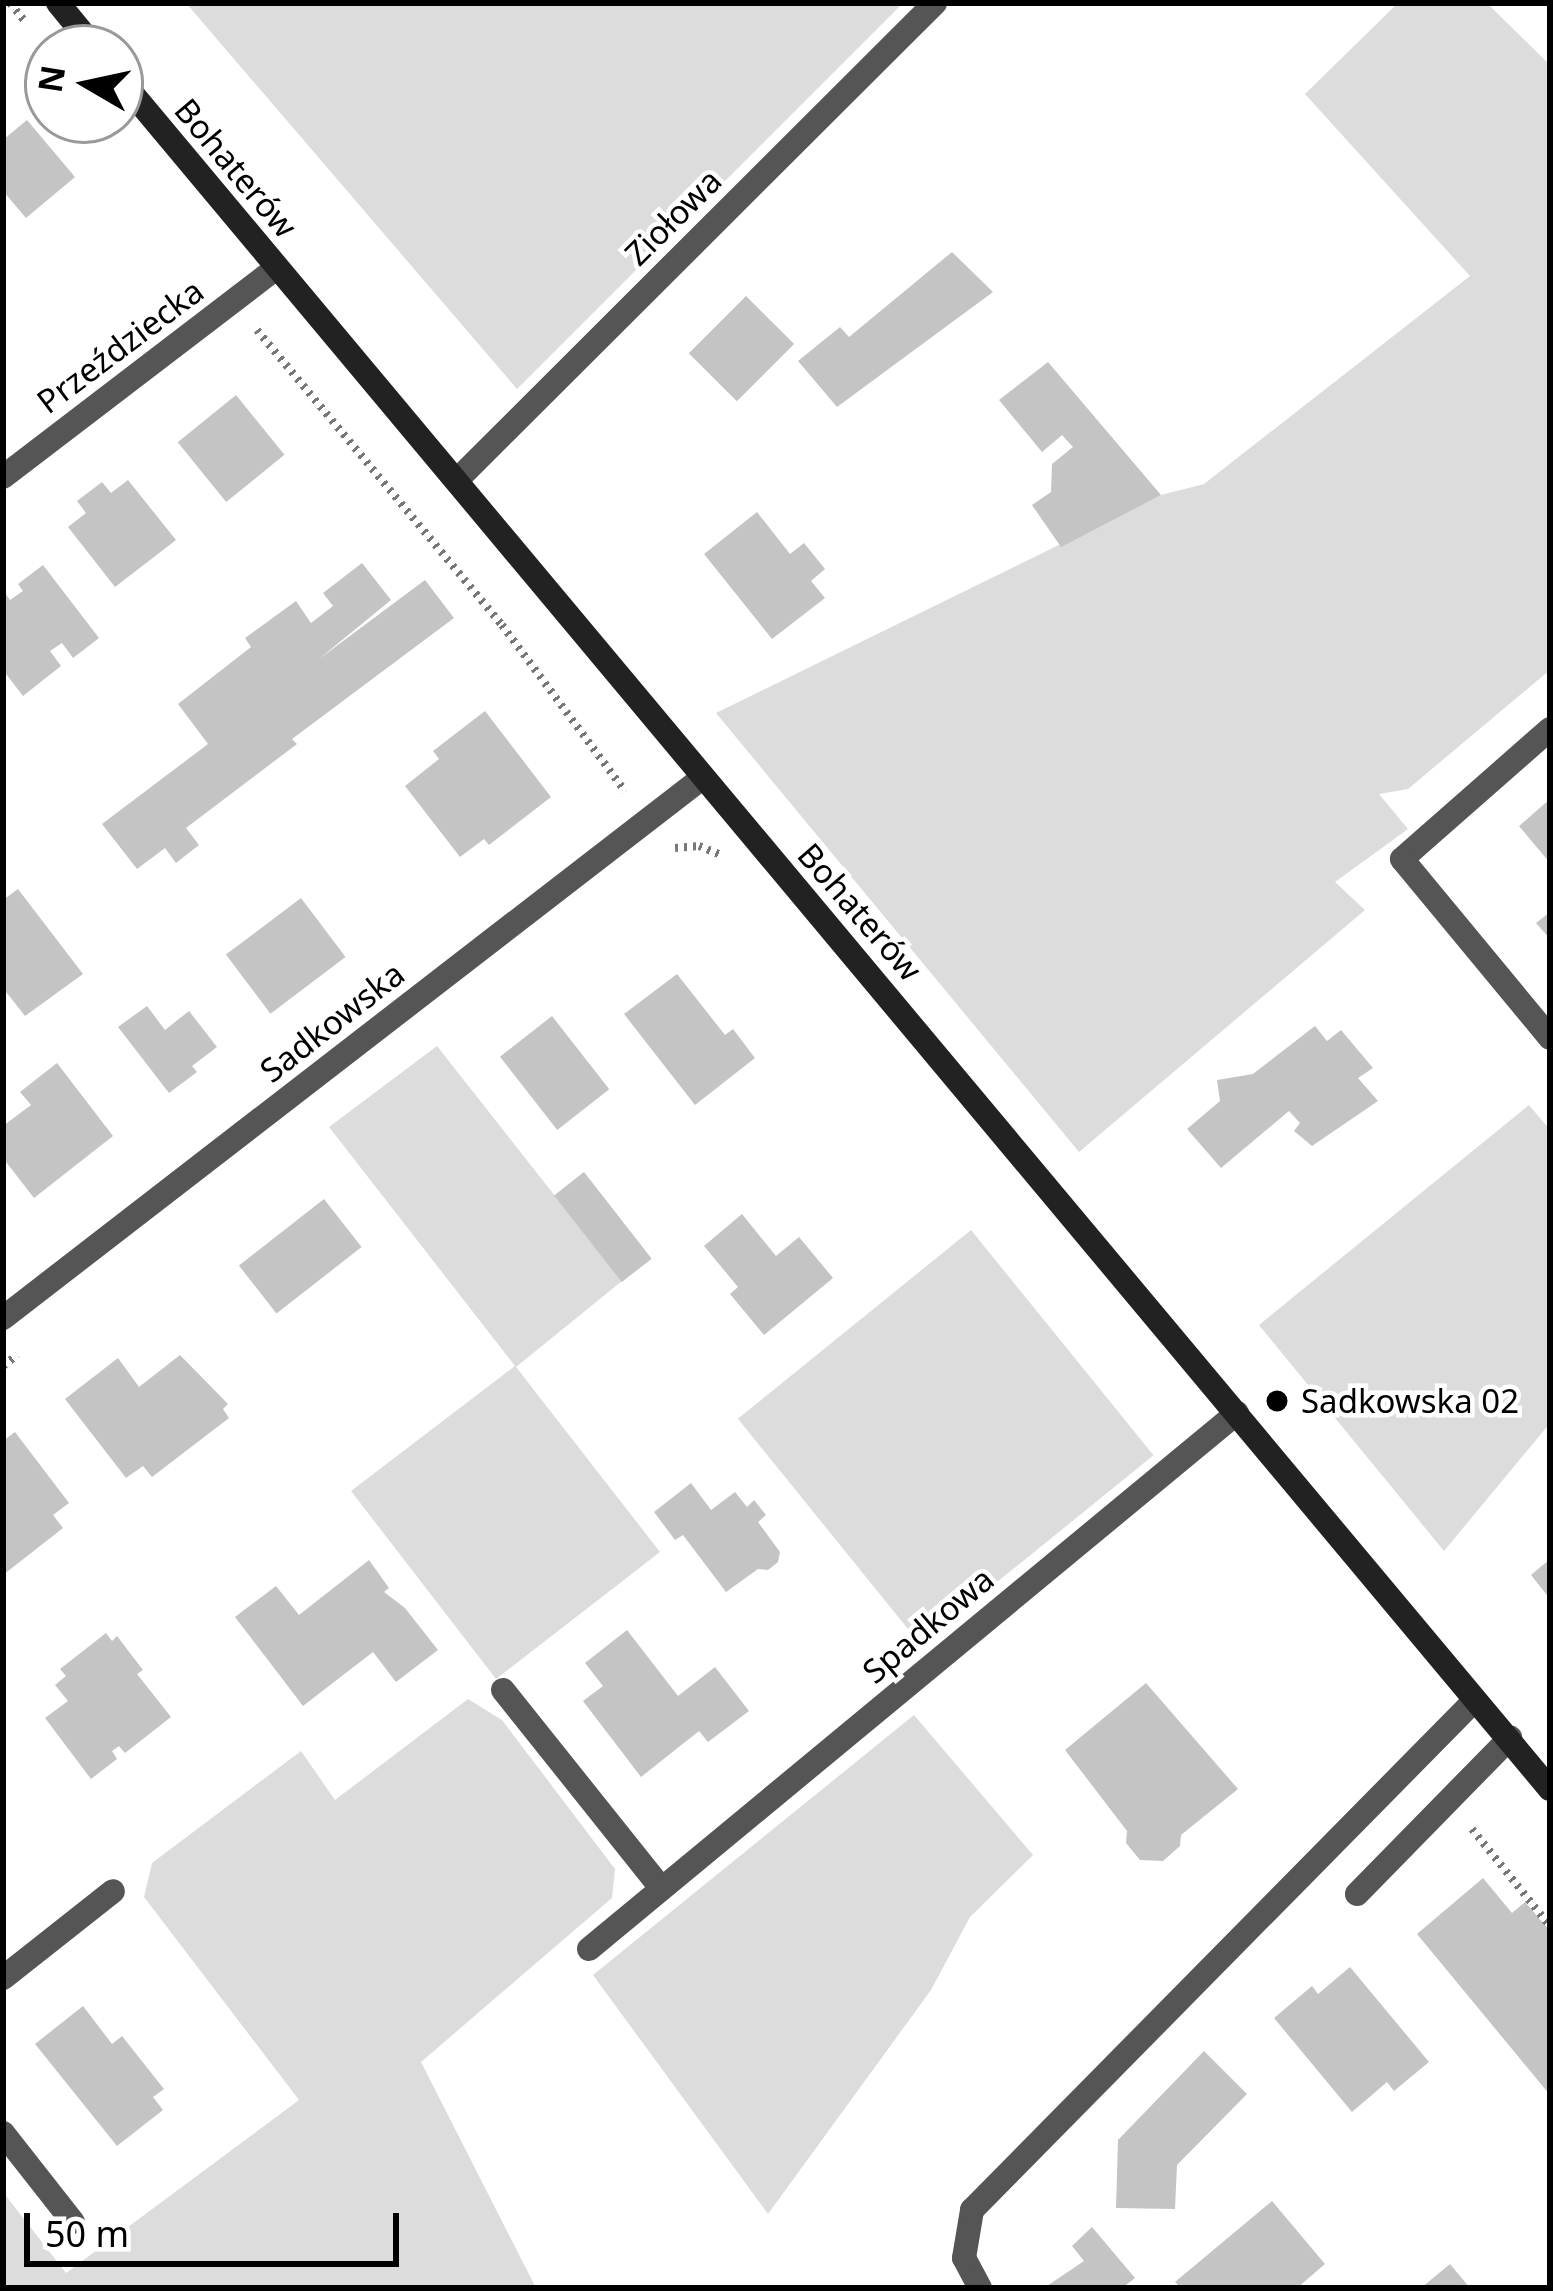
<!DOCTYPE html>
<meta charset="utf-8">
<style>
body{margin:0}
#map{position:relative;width:1553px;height:2291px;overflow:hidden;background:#fff;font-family:"Noto Sans",sans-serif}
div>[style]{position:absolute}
.green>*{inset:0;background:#dcdcdc;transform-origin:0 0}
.building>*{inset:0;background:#c4c4c4;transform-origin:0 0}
.path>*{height:8px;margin-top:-4px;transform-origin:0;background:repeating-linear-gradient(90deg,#777 0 3px,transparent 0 9px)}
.lane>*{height:24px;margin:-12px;padding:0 12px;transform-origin:12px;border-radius:12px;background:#555}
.street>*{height:24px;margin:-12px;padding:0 12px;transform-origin:12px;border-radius:12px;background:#555}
.secondary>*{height:24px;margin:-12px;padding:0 12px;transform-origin:12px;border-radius:12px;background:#222}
.dots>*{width:33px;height:33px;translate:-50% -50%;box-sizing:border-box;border:6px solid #fff;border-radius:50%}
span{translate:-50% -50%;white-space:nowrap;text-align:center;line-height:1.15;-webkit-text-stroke:9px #fff;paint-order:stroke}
.street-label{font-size:33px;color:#000}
.poi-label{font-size:33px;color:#000}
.left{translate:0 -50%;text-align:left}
.frame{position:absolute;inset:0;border:6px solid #000;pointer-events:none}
.north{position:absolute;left:24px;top:24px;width:120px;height:120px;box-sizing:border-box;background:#fff;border:3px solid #999;border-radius:50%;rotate:279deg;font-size:33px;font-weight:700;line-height:48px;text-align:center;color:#000}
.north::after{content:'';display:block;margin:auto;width:42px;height:54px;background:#000;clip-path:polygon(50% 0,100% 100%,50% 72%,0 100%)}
.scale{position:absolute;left:24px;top:2213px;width:375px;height:54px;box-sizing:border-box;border:6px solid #000;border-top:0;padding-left:15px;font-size:36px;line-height:42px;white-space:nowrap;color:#000;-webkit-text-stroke:9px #fff;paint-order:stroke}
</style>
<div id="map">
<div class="green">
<div style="clip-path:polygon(186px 3px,903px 3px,517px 389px)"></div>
<div style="clip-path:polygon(1398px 3px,1487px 3px,1550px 65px,1550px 670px,1408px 789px,1379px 794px,1408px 829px,1335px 882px,1365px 910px,1079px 1152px,716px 713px,1161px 495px,1204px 484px,1470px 276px,1305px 94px)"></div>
<div style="clip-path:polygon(437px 1046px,622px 1281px,516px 1367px,660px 1552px,496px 1679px,351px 1491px,515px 1366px,329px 1127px)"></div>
<div style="clip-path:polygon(1529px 1105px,1550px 1130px,1550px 1423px,1444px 1551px,1259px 1325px)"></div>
<div style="left:971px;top:1230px;width:290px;height:300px;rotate:51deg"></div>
<div style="clip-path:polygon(468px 1699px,502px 1720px,615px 1869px,612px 1898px,421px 2062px,536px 2288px,3px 2288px,3px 2192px,66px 2273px,299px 2100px,144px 1897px,152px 1863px,301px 1751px,335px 1800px)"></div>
<div style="clip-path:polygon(914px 1715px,1033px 1855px,970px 1917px,931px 1990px,768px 2214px,593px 1975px)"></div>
</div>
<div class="building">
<div style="clip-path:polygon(27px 120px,75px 177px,26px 218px,3px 191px,3px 140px)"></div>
<div style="clip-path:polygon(952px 252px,993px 292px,837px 407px,798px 361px,840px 327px,849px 337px)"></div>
<div style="left:746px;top:296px;width:68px;height:81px;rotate:45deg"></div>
<div style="clip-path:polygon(1048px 362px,1161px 495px,1061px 547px,1032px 505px,1051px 492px,1052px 464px,1073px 447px,1062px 435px,1042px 452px,999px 400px)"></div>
<div style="left:236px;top:395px;width:77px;height:75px;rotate:51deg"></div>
<div style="clip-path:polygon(128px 480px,176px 540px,115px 587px,68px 527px,86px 513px,77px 501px,102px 482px,111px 493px)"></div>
<div style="clip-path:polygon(757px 512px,790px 554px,804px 543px,825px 569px,811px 581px,825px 598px,772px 639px,704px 554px)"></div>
<div style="clip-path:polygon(362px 563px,391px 600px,319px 659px,425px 580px,454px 618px,292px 739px,297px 744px,186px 828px,199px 845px,176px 863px,165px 848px,137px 869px,102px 824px,208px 744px,178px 704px,251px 647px,245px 638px,296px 601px,311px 623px,333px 606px,323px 593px)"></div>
<div style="clip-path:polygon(43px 565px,99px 638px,73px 658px,62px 643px,50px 651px,61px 666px,23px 696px,3px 670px,3px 590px,10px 600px,23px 591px,18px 584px)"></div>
<div style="clip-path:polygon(485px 711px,551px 797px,489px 845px,484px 839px,460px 857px,405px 786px,439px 759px,433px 751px)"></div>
<div style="clip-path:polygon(1550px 799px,1550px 863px,1519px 826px)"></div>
<div style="clip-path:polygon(18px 889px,83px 974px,25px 1016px,3px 988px,3px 900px)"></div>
<div style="left:301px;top:898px;width:74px;height:94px;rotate:53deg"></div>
<div style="clip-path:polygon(1550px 912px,1550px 939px,1536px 923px)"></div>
<div style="clip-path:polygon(677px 974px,725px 1035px,733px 1029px,755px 1058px,695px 1105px,624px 1014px)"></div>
<div style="clip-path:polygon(147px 1006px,165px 1030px,189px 1011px,217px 1047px,192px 1066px,197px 1072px,169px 1093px,118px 1027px)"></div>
<div style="left:552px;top:1016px;width:93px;height:66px;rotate:52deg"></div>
<div style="clip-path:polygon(1315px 1026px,1327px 1041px,1341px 1030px,1373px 1068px,1358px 1078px,1378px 1101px,1312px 1146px,1294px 1131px,1300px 1123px,1289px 1111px,1221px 1168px,1187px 1129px,1220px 1101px,1217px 1080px,1253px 1074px)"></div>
<div style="clip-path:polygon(57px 1063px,113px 1136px,34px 1198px,3px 1158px,3px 1126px,31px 1105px,20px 1092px)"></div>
<div style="left:584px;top:1172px;width:110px;height:38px;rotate:52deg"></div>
<div style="left:324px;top:1199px;width:61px;height:108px;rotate:52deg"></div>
<div style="clip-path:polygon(742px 1214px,776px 1256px,799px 1237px,833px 1278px,764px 1335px,730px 1294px,738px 1287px,704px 1246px)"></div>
<div style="clip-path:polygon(180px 1355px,228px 1404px,223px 1409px,229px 1418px,152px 1477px,143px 1466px,126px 1478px,65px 1399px,118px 1358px,139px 1387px)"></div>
<div style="clip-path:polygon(15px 1432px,69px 1503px,53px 1515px,63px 1528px,3px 1575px,3px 1441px)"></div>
<div style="clip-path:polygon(691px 1483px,711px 1510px,735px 1492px,747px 1507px,754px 1500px,766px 1515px,758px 1522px,780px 1552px,778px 1562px,768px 1570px,758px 1569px,726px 1592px,683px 1535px,675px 1540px,654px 1512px)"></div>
<div style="clip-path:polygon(1550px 1559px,1550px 1599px,1531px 1575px)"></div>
<div style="clip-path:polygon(369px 1560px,389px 1588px,384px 1592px,405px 1608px,438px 1650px,396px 1682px,373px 1652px,303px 1706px,235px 1617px,276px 1586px,299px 1615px)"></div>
<div style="clip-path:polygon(627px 1630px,678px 1696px,715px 1667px,749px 1711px,708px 1742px,699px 1731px,641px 1777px,583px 1701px,603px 1686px,585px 1663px)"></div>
<div style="clip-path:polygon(106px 1633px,112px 1641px,117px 1636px,143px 1670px,137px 1674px,171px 1717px,125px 1753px,119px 1746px,112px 1751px,117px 1759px,91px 1779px,45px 1718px,68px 1701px,55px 1685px,66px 1676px,60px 1669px)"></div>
<div style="clip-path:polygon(1146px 1683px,1238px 1789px,1181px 1835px,1180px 1846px,1163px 1861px,1140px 1860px,1126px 1843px,1127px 1831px,1065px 1750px)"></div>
<div style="clip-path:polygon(1483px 1878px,1512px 1913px,1525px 1902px,1550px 1931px,1550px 2095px,1417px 1934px)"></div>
<div style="clip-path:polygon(1350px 1967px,1429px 2062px,1394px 2091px,1387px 2082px,1352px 2112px,1274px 2018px,1312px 1986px,1318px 1994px)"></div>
<div style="clip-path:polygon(83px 2006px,112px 2044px,122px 2036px,164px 2089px,153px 2097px,163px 2110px,117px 2146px,35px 2044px)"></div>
<div style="clip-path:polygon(1204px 2051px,1247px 2094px,1177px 2165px,1175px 2209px,1116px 2208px,1118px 2140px)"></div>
<div style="clip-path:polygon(1272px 2201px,1325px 2264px,1297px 2288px,1181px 2288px,1175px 2282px)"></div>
<div style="clip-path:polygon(1092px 2227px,1135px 2278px,1122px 2288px,1044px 2288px,1084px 2261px,1072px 2246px)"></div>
<div style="clip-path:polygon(1450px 2264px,1470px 2288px,1421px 2288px)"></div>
</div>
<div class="path">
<div style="left:10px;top:3px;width:22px;rotate:51deg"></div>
<div style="left:257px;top:330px;width:383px;rotate:50.3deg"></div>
<div style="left:502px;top:625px;width:207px;rotate:53.5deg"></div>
<div style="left:675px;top:848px;width:24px;rotate:-5deg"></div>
<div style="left:699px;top:846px;width:22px;rotate:22deg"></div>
<div style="left:3px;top:1366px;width:18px;rotate:-38deg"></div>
<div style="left:1472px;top:1829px;width:124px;rotate:51.2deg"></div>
</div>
<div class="lane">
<div style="left:1402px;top:859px;width:197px;rotate:-41.3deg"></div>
<div style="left:1357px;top:1894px;width:219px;rotate:-45.6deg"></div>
<div style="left:3px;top:1978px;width:140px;rotate:-38.3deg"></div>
<div style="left:3px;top:2133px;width:113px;rotate:51.8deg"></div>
<div style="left:980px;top:2288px;width:34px;rotate:-118deg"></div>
<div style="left:964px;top:2258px;width:49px;rotate:-80.5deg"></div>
<div style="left:972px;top:2210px;width:716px;rotate:-45.4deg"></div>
</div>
<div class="street">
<div style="left:3px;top:477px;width:344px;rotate:-37.4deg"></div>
<div style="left:458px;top:479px;width:674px;rotate:-44.94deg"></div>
<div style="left:1402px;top:859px;width:232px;rotate:50.4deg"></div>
<div style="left:3px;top:1318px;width:883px;rotate:-37.69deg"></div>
<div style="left:503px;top:1690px;width:253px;rotate:51.4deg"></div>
<div style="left:589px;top:1949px;width:841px;rotate:-39.6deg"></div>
</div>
<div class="secondary">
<div style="left:58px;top:3px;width:58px;rotate:50.6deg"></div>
<div style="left:120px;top:79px;width:2229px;rotate:50.1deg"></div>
</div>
<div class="dots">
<div style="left:1277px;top:1401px;background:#000"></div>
</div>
<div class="street-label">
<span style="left:236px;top:168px;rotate:50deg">Bohaterów</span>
<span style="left:673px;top:217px;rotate:-45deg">Ziołowa</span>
<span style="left:120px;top:346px;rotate:-37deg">Przeździecka</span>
<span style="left:860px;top:912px;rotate:49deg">Bohaterów</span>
<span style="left:332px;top:1022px;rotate:-38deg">Sadkowska</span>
<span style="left:928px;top:1625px;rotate:-40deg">Spadkowa</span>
</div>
<div class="poi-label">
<span class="left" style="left:1301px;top:1401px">Sadkowska 02</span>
</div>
<div class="frame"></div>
<div class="north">N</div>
<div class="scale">50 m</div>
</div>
